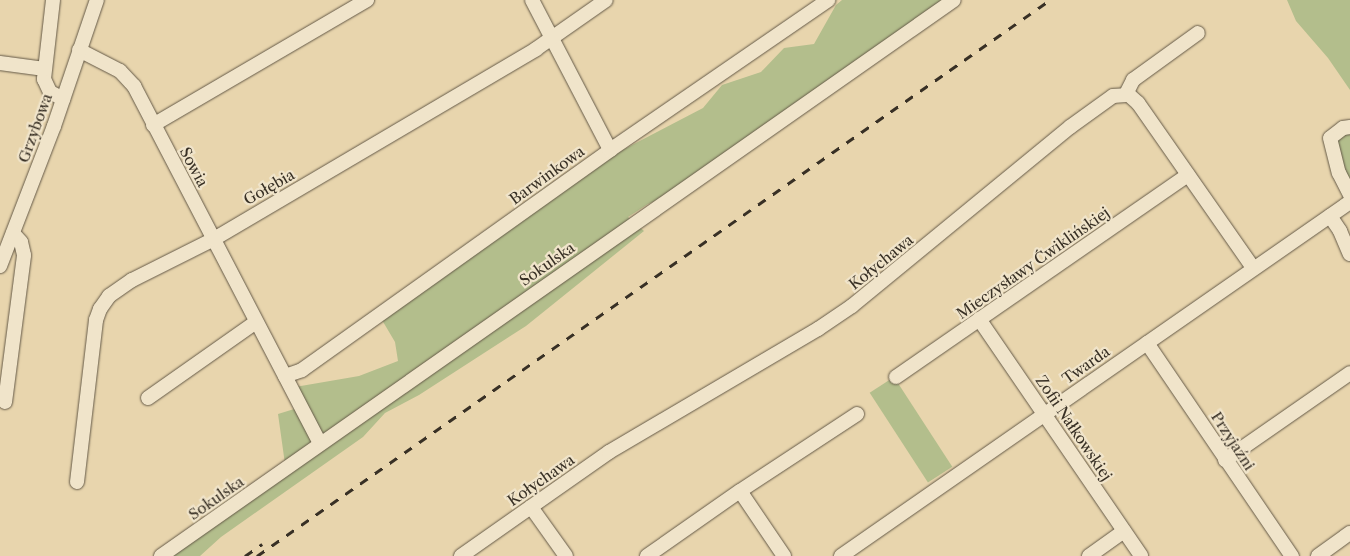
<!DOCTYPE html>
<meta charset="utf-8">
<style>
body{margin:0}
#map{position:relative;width:1350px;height:556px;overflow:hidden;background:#e8d5ad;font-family:"Libre Caslon Text",serif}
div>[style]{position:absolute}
.green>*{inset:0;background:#b3be8c;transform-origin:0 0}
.roads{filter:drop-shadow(0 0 1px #645947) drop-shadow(0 0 1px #645947)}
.minor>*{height:14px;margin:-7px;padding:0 7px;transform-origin:7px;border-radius:7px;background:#f0e4ca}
.rail>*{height:3px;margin-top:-1.5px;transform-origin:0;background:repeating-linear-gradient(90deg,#383025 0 9px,transparent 0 18px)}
span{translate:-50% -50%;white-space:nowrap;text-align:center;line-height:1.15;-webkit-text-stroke:4.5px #f0e4ca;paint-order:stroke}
.street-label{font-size:15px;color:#383025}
</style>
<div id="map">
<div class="green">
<div style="clip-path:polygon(842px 0,949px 0,670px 195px,648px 204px,628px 217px,644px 231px,526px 326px,419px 395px,385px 413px,363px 437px,221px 537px,200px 556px,166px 556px,285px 464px,278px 414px,304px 406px,295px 387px,359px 376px,398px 361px,395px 342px,382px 320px,609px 157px,703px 108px,722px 85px,761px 72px,784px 48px,814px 44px,836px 5px)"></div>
<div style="clip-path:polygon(1287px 0,1350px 0,1350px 90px,1328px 58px,1296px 21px)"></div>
<div style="clip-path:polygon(1350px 129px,1350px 183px,1335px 142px)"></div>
<div style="left:894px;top:377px;width:107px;height:29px;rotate:57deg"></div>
</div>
<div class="roads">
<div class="minor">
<div style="left:53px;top:0;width:80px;rotate:96.5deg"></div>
<div style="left:44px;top:79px;width:14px;rotate:65deg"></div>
<div style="left:50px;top:92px;width:15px;rotate:28deg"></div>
<div style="left:532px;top:0;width:169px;rotate:62.5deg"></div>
<div style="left:79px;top:50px;width:46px;rotate:27.1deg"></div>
<div style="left:120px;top:71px;width:21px;rotate:47deg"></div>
<div style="left:134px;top:86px;width:403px;rotate:62.5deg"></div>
<div style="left:0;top:63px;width:45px;rotate:7.6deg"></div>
<div style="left:1126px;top:94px;width:16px;rotate:-63deg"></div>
<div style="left:1133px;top:80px;width:80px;rotate:-35.9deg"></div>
<div style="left:153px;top:125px;width:248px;rotate:-30.3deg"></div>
<div style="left:1350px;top:127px;width:7px;rotate:172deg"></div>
<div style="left:1343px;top:128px;width:16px;rotate:142deg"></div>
<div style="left:1330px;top:138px;width:36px;rotate:76deg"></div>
<div style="left:1339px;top:173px;width:25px;rotate:63deg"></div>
<div style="left:1330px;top:216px;width:18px;rotate:56deg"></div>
<div style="left:1340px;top:231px;width:25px;rotate:67deg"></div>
<div style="left:0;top:266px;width:150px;rotate:-68.9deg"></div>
<div style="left:54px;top:126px;width:133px;rotate:-71.2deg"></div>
<div style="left:979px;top:319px;width:287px;rotate:55.6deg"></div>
<div style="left:1147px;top:343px;width:258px;rotate:55.8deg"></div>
<div style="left:285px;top:376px;width:18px;rotate:-19deg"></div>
<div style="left:302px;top:370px;width:379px;rotate:-35.5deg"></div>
<div style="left:610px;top:150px;width:265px;rotate:-34.5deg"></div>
<div style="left:896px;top:377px;width:355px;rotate:-34.7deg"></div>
<div style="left:148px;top:398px;width:132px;rotate:-35.1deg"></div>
<div style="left:5px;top:402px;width:148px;rotate:-82.6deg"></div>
<div style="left:24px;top:255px;width:13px;rotate:-103deg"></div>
<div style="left:21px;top:242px;width:12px;rotate:-132deg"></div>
<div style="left:1225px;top:460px;width:152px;rotate:-34.8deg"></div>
<div style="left:77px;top:482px;width:163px;rotate:-83.3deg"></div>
<div style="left:96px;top:320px;width:12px;rotate:-70deg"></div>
<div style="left:100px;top:309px;width:16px;rotate:-55deg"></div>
<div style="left:109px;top:296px;width:28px;rotate:-35deg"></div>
<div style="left:132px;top:280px;width:92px;rotate:-26.6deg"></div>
<div style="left:214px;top:239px;width:374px;rotate:-30.5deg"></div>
<div style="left:536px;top:49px;width:85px;rotate:-35deg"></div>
<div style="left:531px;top:507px;width:60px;rotate:54.5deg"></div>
<div style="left:161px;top:556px;width:968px;rotate:-35.04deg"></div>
<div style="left:461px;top:556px;width:181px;rotate:-35.1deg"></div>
<div style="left:609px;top:452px;width:243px;rotate:-30.5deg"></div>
<div style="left:818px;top:329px;width:41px;rotate:-34.1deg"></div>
<div style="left:852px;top:306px;width:282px;rotate:-39.4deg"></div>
<div style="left:1070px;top:127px;width:53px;rotate:-35.8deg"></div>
<div style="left:1113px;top:96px;width:16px;rotate:-4deg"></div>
<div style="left:1129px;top:95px;width:12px;rotate:42deg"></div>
<div style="left:1138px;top:103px;width:201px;rotate:55.1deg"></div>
<div style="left:647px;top:556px;width:113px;rotate:-35deg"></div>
<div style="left:784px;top:556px;width:78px;rotate:-124.1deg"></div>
<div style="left:740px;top:491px;width:140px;rotate:-33.3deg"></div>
<div style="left:841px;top:556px;width:620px;rotate:-34.82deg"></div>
<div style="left:1089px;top:556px;width:43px;rotate:-35.5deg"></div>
<div style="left:1318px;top:556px;width:39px;rotate:-36deg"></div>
</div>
</div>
<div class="rail">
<div style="left:245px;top:556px;width:21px;rotate:-35deg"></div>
<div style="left:257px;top:556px;width:968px;rotate:-35.04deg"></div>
</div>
<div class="street-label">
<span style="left:35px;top:128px;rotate:-70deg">Grzybowa</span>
<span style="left:194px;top:167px;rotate:62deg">Sowia</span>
<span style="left:547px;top:175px;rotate:-36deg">Barwinkowa</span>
<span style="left:269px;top:187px;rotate:-30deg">Gołębia</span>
<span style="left:881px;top:262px;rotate:-39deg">Kołychawa</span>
<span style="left:1033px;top:263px;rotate:-35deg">Mieczysławy Ćwiklińskiej</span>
<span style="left:547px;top:264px;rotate:-35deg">Sokulska</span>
<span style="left:1086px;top:365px;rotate:-35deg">Twarda</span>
<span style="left:1074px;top:428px;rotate:56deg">Zofii Nałkowskiej</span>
<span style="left:1233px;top:441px;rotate:57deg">Przyjaźni</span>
<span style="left:541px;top:480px;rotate:-35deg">Kołychawa</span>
<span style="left:216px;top:498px;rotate:-35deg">Sokulska</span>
</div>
</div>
